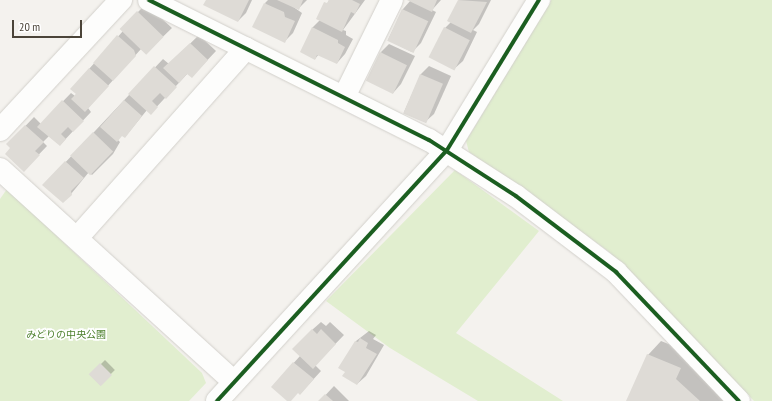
<!DOCTYPE html>
<meta charset="utf-8">
<style>
body{margin:0}
#map{position:relative;width:772px;height:401px;overflow:hidden;background:#f4f2ee;font-family:"PT Sans Narrow","Noto Sans JP",sans-serif}
div>[style]{position:absolute}
.green>*{inset:0;background:#e1eecf}
.shadow>*{inset:0;background:#0003;transform-origin:0 0}
.building>*{inset:0;background:#dedbd6;transform-origin:0 0}
.roads{filter:drop-shadow(0 0 1px #d2d0cb) drop-shadow(0 0 1px #d2d0cb)}
.minor>*{height:22px;margin:-11px;padding:0 11px;transform-origin:11px;border-radius:11px;background:#fdfdfc}
.cycleway>*{height:4px;margin:-2px;padding:0 2px;transform-origin:2px;border-radius:2px;background:#1b5e20}
span{translate:-50% -50%;white-space:nowrap;text-align:center;line-height:1.15;-webkit-text-stroke:3.5px #fff;paint-order:stroke}
.park-label{font-size:10px;color:#4a7f2a}
.scale{position:absolute;left:12px;top:20px;width:70px;height:18px;box-sizing:border-box;border:2px solid #4b4439;border-top:0;padding-left:5px;font-size:12px;line-height:14px;white-space:nowrap;color:#4b4439;-webkit-text-stroke:3px #fff;paint-order:stroke}
</style>
<div id="map">
<div class="green">
<div style="clip-path:polygon(551px 0,772px 0,772px 401px,754px 401px,608px 251px,469px 152px,466px 141px)"></div>
<div style="clip-path:polygon(455px 170px,539px 231px,456px 333px,563px 401px,478px 401px,390px 348px,326px 301px)"></div>
<div style="clip-path:polygon(7px 189px,202px 373px,206px 383px,189px 401px,0 401px,0 199px)"></div>
</div>
<div class="shadow">
<div style="clip-path:polygon(206px 0,252px 0,246px 13px,238px 21px)"></div>
<div style="clip-path:polygon(268px 0,307px 0,299px 8px,292px 6px,302px 13px,293px 33px,285px 41px,265px 3px)"></div>
<div style="clip-path:polygon(329px 0,365px 0,343px 30px,346px 31px,346px 35px,353px 39px,345px 54px,337px 63px,319px 54px,315px 59px,312px 28px,320px 20px)"></div>
<div style="clip-path:polygon(441px 0,432px 10px,436px 12px,421px 43px,412px 52px,388px 40px,403px 9px,411px 0)"></div>
<div style="clip-path:polygon(459px 0,491px 0,479px 24px,473px 30px,477px 32px,463px 61px,454px 69px,445px 28px,451px 22px,448px 21px)"></div>
<div style="clip-path:polygon(146px 4px,172px 28px,146px 53px,141px 49px,88px 108px,91px 112px,60px 145px,49px 136px,43px 142px,47px 146px,24px 170px,8px 144px,34px 117px,41px 124px,71px 93px,75px 96px,89px 69px,123px 31px,121px 29px)"></div>
<div style="clip-path:polygon(199px 35px,216px 51px,200px 68px,188px 73px,151px 113px,147px 110px,125px 137px,122px 135px,117px 139px,120px 142px,113px 154px,92px 175px,89px 172px,71px 194px,44px 185px,163px 59px,169px 64px)"></div>
<div style="clip-path:polygon(389px 44px,415px 56px,401px 84px,393px 93px,381px 52px)"></div>
<div style="clip-path:polygon(429px 66px,451px 76px,434px 114px,425px 122px,404px 112px,421px 74px)"></div>
<div style="clip-path:polygon(321px 322px,326px 326px,330px 322px,344px 335px,315px 365px,321px 371px,300px 394px,298px 392px,289px 401px,272px 387px,300px 356px,312px 330px)"></div>
<div style="clip-path:polygon(369px 331px,376px 335px,373px 339px,384px 345px,366px 376px,357px 384px,346px 372px,356px 341px)"></div>
<div style="clip-path:polygon(661px 341px,694px 354px,689px 365px,728px 401px,627px 401px,648px 355px)"></div>
<div style="left:105px;top:360px;width:14px;height:21px;rotate:45deg"></div>
<div style="clip-path:polygon(334px 386px,349px 401px,320px 401px)"></div>
</div>
<div class="building">
<div style="clip-path:polygon(206px 0,249px 0,238px 22px,203px 5px)"></div>
<div style="clip-path:polygon(277px 0,303px 0,299px 10px)"></div>
<div style="clip-path:polygon(329px 0,352px 0,360px 4px,355px 14px,351px 12px,342px 32px,316px 19px,324px 2px,327px 3px)"></div>
<div style="clip-path:polygon(407px 0,437px 0,432px 12px)"></div>
<div style="clip-path:polygon(458px 0,487px 2px,471px 33px,447px 21px)"></div>
<div style="clip-path:polygon(264px 3px,284px 12px,285px 17px,295px 21px,285px 43px,252px 27px)"></div>
<div style="left:402px;top:9px;width:29px;height:35px;rotate:25deg"></div>
<div style="left:137px;top:11px;width:37px;height:25px;rotate:44deg"></div>
<div style="clip-path:polygon(312px 27px,338px 40px,338px 43px,345px 47px,337px 64px,317px 55px,315px 60px,300px 52px)"></div>
<div style="left:444px;top:27px;width:29px;height:34px;rotate:27deg"></div>
<div style="clip-path:polygon(117px 35px,134px 50px,136px 56px,113px 81px,93px 63px)"></div>
<div style="clip-path:polygon(190px 43px,208px 60px,192px 78px,187px 74px,179px 83px,163px 68px)"></div>
<div style="left:380px;top:52px;width:30px;height:32px;rotate:26deg"></div>
<div style="clip-path:polygon(154px 66px,177px 87px,166px 99px,160px 93px,152px 101px,158px 107px,151px 115px,128px 94px)"></div>
<div style="clip-path:polygon(89px 68px,109px 86px,85px 112px,71px 99px,76px 94px,70px 89px)"></div>
<div style="left:420px;top:74px;width:25px;height:43px;rotate:23deg"></div>
<div style="clip-path:polygon(62px 100px,84px 121px,73px 132px,68px 127px,61px 134px,66px 139px,60px 146px,37px 127px)"></div>
<div style="clip-path:polygon(124px 100px,142px 116px,125px 138px,122px 136px,117px 142px,100px 127px)"></div>
<div style="clip-path:polygon(25px 125px,44px 142px,35px 151px,40px 155px,24px 172px,5px 154px,10px 148px,6px 144px)"></div>
<div style="left:93px;top:132px;width:28px;height:33px;rotate:44deg"></div>
<div style="clip-path:polygon(65px 161px,84px 178px,71px 191px,72px 195px,63px 203px,42px 185px)"></div>
<div style="clip-path:polygon(312px 329px,317px 334px,321px 329px,336px 344px,313px 369px,292px 349px)"></div>
<div style="clip-path:polygon(360px 338px,368px 343px,366px 348px,377px 354px,357px 385px,342px 376px,345px 372px,338px 368px,355px 341px,358px 342px)"></div>
<div style="clip-path:polygon(647px 354px,681px 368px,676px 379px,700px 401px,626px 401px)"></div>
<div style="clip-path:polygon(293px 362px,314px 379px,300px 395px,298px 393px,291px 401px,287px 401px,271px 387px)"></div>
<div style="left:100px;top:363px;width:17px;height:16px;rotate:45deg"></div>
<div style="clip-path:polygon(325px 394px,333px 401px,318px 401px)"></div>
</div>
<div class="roads">
<div class="minor">
<div style="left:149px;top:0;width:313px;rotate:26.6deg"></div>
<div style="left:429px;top:140px;width:103px;rotate:32.8deg"></div>
<div style="left:516px;top:196px;width:126px;rotate:37.2deg"></div>
<div style="left:616px;top:272px;width:178px;rotate:46.4deg"></div>
<div style="left:344px;top:97px;width:108px;rotate:-63.7deg"></div>
<div style="left:0;top:130px;width:178px;rotate:-47.1deg"></div>
<div style="left:0;top:169px;width:316px;rotate:42.3deg"></div>
<div style="left:77px;top:238px;width:254px;rotate:-48.3deg"></div>
<div style="left:217px;top:401px;width:340px;rotate:-47.5deg"></div>
<div style="left:447px;top:150px;width:176px;rotate:-58.5deg"></div>
</div>
</div>
<div class="cycleway">
<div style="left:149px;top:0;width:313px;rotate:26.6deg"></div>
<div style="left:429px;top:140px;width:103px;rotate:32.8deg"></div>
<div style="left:516px;top:196px;width:126px;rotate:37.2deg"></div>
<div style="left:616px;top:272px;width:178px;rotate:46.4deg"></div>
<div style="left:217px;top:401px;width:340px;rotate:-47.5deg"></div>
<div style="left:447px;top:150px;width:176px;rotate:-58.5deg"></div>
</div>
<div class="park-label">
<span style="left:66px;top:335px">みどりの中央公園</span>
</div>
<div class="scale">20 m</div>
</div>
